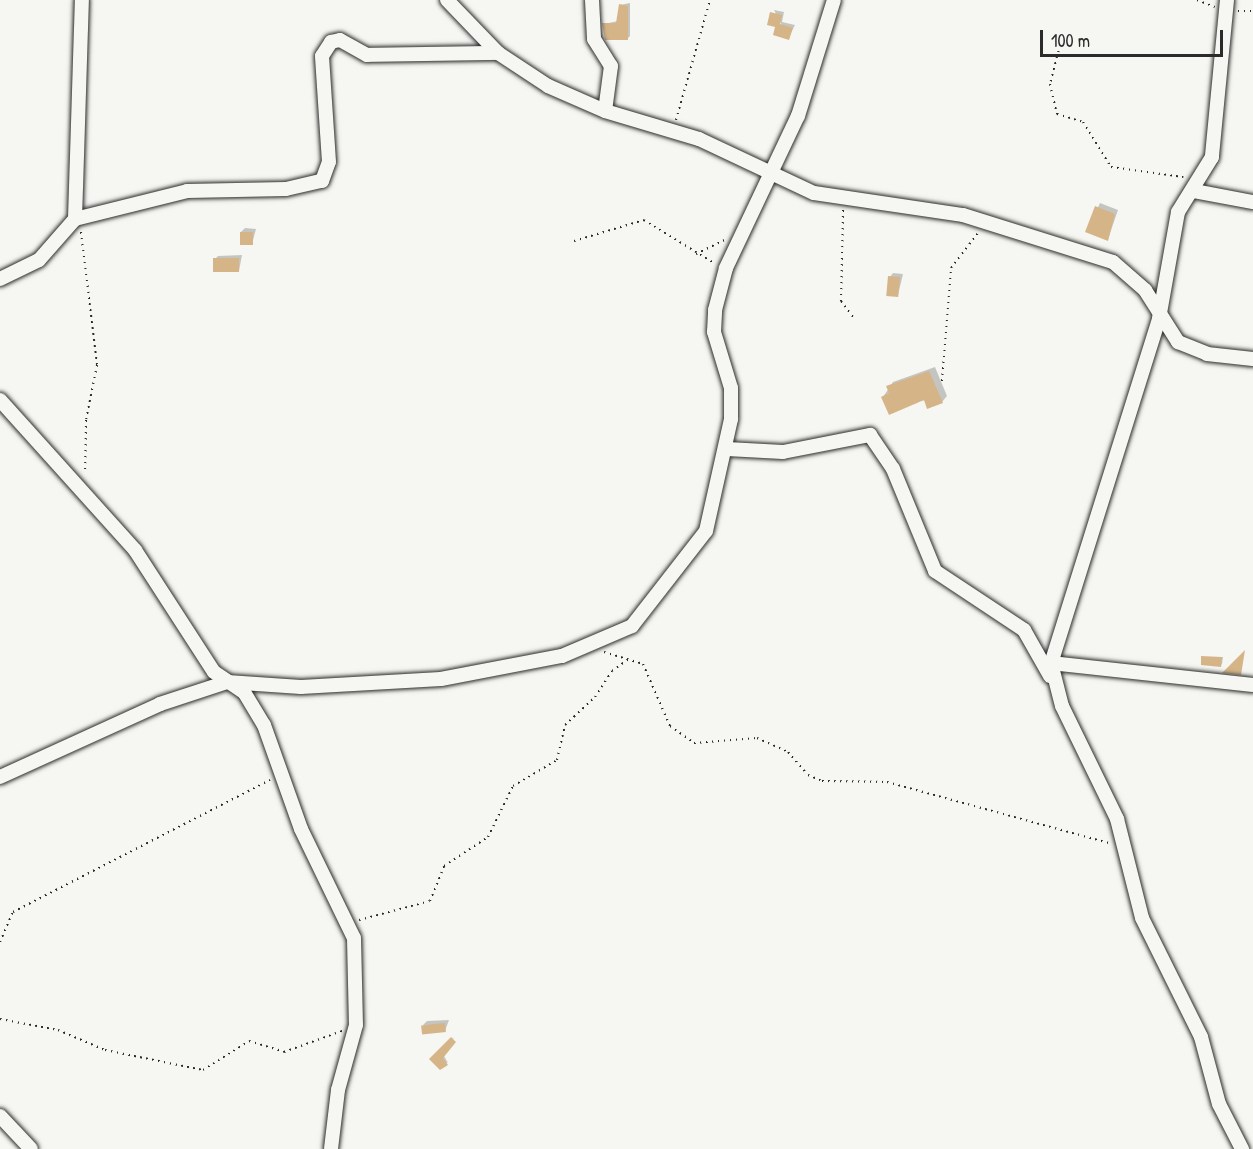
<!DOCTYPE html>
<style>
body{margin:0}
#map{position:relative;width:1253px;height:1149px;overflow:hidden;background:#f6f6f2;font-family:"Patrick Hand",sans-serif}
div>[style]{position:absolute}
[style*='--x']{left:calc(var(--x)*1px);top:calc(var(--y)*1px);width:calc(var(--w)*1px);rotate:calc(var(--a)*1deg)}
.shadow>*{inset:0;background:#0003}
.building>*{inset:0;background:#d5b588;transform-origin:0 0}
.path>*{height:2px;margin-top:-1px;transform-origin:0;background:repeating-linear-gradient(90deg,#2b2b2b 0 1.5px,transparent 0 6px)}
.roads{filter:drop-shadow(0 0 2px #2b2b2b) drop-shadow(0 0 2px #2b2b2b)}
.minor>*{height:14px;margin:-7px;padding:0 7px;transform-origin:7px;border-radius:7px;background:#f6f6f2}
span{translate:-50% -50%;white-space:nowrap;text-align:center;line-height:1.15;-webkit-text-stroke:4.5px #f6f6f2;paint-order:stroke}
.scale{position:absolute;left:1040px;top:30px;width:183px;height:27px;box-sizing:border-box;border:3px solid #2b2b2b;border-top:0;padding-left:8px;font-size:18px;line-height:21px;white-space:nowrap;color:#2b2b2b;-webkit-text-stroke:4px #f6f6f2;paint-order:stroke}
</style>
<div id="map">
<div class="shadow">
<div style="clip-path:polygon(630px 3px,630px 36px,627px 39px,604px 24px,618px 21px,620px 5px)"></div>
<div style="clip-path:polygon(774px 10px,784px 12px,782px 22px,795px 25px,788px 38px)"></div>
<div style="clip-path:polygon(1100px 203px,1118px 210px,1108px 239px,1087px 231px)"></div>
<div style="clip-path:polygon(245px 228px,256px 229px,252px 244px,241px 232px)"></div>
<div style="clip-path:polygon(242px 255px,239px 271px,215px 259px,218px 256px)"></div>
<div style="clip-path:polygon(893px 273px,903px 274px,898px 295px,890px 277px)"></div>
<div style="clip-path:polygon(935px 367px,947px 396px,942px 402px,883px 397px,893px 382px)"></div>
<div style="clip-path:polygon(1203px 657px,1223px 657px,1222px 664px,1221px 665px)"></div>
<div style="clip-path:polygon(449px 1020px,445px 1031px,423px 1025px,427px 1021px)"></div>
<div style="clip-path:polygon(454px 1037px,444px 1056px,448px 1063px,432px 1059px)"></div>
</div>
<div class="building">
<div style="clip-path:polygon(619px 4px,628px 6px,628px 40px,605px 40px,602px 23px,616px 23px)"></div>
<div style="clip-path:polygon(770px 12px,782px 15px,780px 24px,793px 28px,789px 40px,773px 35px,775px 27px,767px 25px)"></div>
<div style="clip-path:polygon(1095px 206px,1115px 214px,1108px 241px,1085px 232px)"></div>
<div style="left:240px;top:232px;width:13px;height:13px"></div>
<div style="left:239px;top:258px;width:14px;height:26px;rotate:90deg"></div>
<div style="left:888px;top:276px;width:12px;height:20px;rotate:5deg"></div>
<div style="clip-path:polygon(929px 371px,943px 403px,927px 409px,924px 400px,889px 415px,881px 397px,889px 393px,886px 386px)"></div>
<div style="clip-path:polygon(1245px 650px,1241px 675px,1222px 673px)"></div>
<div style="clip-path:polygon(1201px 656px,1222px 657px,1221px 667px,1201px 665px)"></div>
<div style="left:445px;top:1023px;width:9px;height:24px;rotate:84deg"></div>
<div style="clip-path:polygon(451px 1037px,456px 1042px,443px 1058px,448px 1065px,440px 1070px,429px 1059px)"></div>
</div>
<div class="path">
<div style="--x:1197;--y:0;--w:19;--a:21"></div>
<div style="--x:1238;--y:11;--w:15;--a:0"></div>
<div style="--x:1060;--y:45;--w:40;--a:104.4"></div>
<div style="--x:1050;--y:84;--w:31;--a:77"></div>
<div style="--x:1057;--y:114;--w:27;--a:17"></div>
<div style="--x:1083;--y:122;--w:53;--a:58.1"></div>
<div style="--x:1111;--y:167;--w:73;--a:7.9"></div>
<div style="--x:676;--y:120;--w:125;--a:-74.2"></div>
<div style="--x:843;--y:210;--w:91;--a:91.3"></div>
<div style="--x:841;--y:301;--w:20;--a:53"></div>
<div style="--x:81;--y:232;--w:134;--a:83.1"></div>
<div style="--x:97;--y:365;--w:56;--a:101.3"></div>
<div style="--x:86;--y:420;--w:53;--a:91.1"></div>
<div style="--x:574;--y:241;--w:73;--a:-16.7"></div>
<div style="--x:644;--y:220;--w:82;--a:31.6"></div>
<div style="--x:696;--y:254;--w:32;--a:-26"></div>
<div style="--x:942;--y:381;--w:113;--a:-85.4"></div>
<div style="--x:951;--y:268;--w:44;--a:-52.4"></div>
<div style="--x:604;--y:652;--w:41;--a:17.1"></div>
<div style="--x:643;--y:664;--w:68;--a:66.5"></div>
<div style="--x:670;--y:726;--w:29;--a:35"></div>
<div style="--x:694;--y:743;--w:63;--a:-4.5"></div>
<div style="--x:757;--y:738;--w:34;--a:24"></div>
<div style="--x:788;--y:752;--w:30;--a:49"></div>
<div style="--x:808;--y:775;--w:15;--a:23"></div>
<div style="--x:822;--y:781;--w:65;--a:0.9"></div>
<div style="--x:887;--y:782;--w:230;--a:15.4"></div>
<div style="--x:359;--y:920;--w:73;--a:-15"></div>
<div style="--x:430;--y:901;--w:38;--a:-68"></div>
<div style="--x:444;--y:866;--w:53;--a:-33.4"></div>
<div style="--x:488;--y:837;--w:57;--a:-63.9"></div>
<div style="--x:513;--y:786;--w:51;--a:-30.6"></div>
<div style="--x:557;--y:760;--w:36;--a:-77"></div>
<div style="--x:565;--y:725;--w:41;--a:-43"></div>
<div style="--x:595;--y:697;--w:31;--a:-57"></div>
<div style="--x:612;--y:671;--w:22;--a:-36"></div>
<div style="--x:0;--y:942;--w:33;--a:-67"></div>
<div style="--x:13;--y:912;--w:289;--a:-27.2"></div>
<div style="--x:0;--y:1019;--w:59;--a:10.7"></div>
<div style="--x:58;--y:1030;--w:51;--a:23.1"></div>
<div style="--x:105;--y:1050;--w:100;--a:11.5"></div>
<div style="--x:203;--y:1070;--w:54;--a:-32.2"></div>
<div style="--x:249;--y:1041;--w:37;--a:17"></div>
<div style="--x:284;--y:1052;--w:62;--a:-19.9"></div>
</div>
<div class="roads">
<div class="minor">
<div style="--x:447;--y:0;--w:74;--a:46.1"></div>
<div style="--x:498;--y:53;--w:60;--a:33.4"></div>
<div style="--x:548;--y:86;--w:62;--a:23.7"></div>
<div style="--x:605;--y:111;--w:98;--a:16.6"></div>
<div style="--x:699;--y:139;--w:127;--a:25.2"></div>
<div style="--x:814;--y:193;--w:151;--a:8.4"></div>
<div style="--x:963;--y:215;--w:157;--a:17.4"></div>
<div style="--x:1113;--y:262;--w:43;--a:41.2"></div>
<div style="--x:1145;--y:290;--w:62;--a:57.6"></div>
<div style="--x:1178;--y:342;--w:31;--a:22"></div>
<div style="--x:1207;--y:354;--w:46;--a:6.2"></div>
<div style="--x:592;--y:0;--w:39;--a:87"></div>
<div style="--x:594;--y:39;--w:32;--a:58"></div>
<div style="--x:611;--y:66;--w:45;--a:97.6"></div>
<div style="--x:1227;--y:0;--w:158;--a:95.5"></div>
<div style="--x:1212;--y:157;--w:65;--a:121.7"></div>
<div style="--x:1178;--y:212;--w:109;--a:100.1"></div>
<div style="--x:1159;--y:319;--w:361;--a:107.4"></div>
<div style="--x:1051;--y:663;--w:44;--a:75.7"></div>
<div style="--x:1062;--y:706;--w:126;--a:64"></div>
<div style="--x:1117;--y:819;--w:102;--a:75.8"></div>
<div style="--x:1142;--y:918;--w:133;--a:63.6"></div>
<div style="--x:1201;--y:1037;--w:69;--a:75"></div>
<div style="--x:1219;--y:1104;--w:51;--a:62.9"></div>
<div style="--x:1194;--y:191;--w:60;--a:10.6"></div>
<div style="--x:75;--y:219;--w:115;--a:-14"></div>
<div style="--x:187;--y:191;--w:99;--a:-1.2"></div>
<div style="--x:286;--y:189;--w:37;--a:-13"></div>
<div style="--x:322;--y:181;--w:20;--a:-70"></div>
<div style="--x:329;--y:162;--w:106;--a:-93.8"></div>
<div style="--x:322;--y:56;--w:17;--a:-57"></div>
<div style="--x:331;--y:42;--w:9;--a:-13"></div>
<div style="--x:340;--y:40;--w:31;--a:29"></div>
<div style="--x:367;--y:55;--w:131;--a:-0.9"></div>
<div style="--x:0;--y:279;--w:43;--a:-26"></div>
<div style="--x:39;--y:260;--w:55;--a:-48.7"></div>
<div style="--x:75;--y:219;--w:219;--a:-88.2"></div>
<div style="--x:0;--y:400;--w:202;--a:48"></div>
<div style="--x:135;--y:550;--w:145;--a:57.1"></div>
<div style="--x:214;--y:672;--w:36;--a:34"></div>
<div style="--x:244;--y:692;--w:39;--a:59"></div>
<div style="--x:264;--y:725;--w:110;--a:70.4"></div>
<div style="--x:301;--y:829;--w:121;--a:64.1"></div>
<div style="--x:354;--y:938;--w:87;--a:88.7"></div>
<div style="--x:356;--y:1025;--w:67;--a:105.5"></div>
<div style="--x:338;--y:1090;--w:59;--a:96.8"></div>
<div style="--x:727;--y:449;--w:56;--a:3.1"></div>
<div style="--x:783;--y:452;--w:89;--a:-11.1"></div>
<div style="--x:870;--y:435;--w:41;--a:55.9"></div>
<div style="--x:893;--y:469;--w:110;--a:67.6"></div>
<div style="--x:935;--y:571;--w:107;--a:33.5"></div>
<div style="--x:1024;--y:630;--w:53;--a:60.5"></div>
<div style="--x:1051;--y:663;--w:203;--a:6.2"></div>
<div style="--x:0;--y:777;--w:176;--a:-24.5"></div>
<div style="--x:160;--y:704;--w:71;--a:-18.2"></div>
<div style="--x:227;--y:682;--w:74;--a:3.9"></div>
<div style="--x:301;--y:687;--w:140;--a:-3.3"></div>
<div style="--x:441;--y:679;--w:123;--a:-10.8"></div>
<div style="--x:562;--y:656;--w:76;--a:-23.2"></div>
<div style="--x:632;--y:626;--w:120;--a:-52.1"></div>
<div style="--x:706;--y:531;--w:115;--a:-77.4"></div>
<div style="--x:731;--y:419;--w:31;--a:-90"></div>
<div style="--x:731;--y:388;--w:59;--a:-106.9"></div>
<div style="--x:714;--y:332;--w:22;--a:-87"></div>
<div style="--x:715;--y:310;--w:43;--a:-75.3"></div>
<div style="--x:726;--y:268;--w:168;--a:-64.7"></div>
<div style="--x:798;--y:116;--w:121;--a:-72.8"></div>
<div style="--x:0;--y:1116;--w:45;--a:46.8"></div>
</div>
</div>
<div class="scale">100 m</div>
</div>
